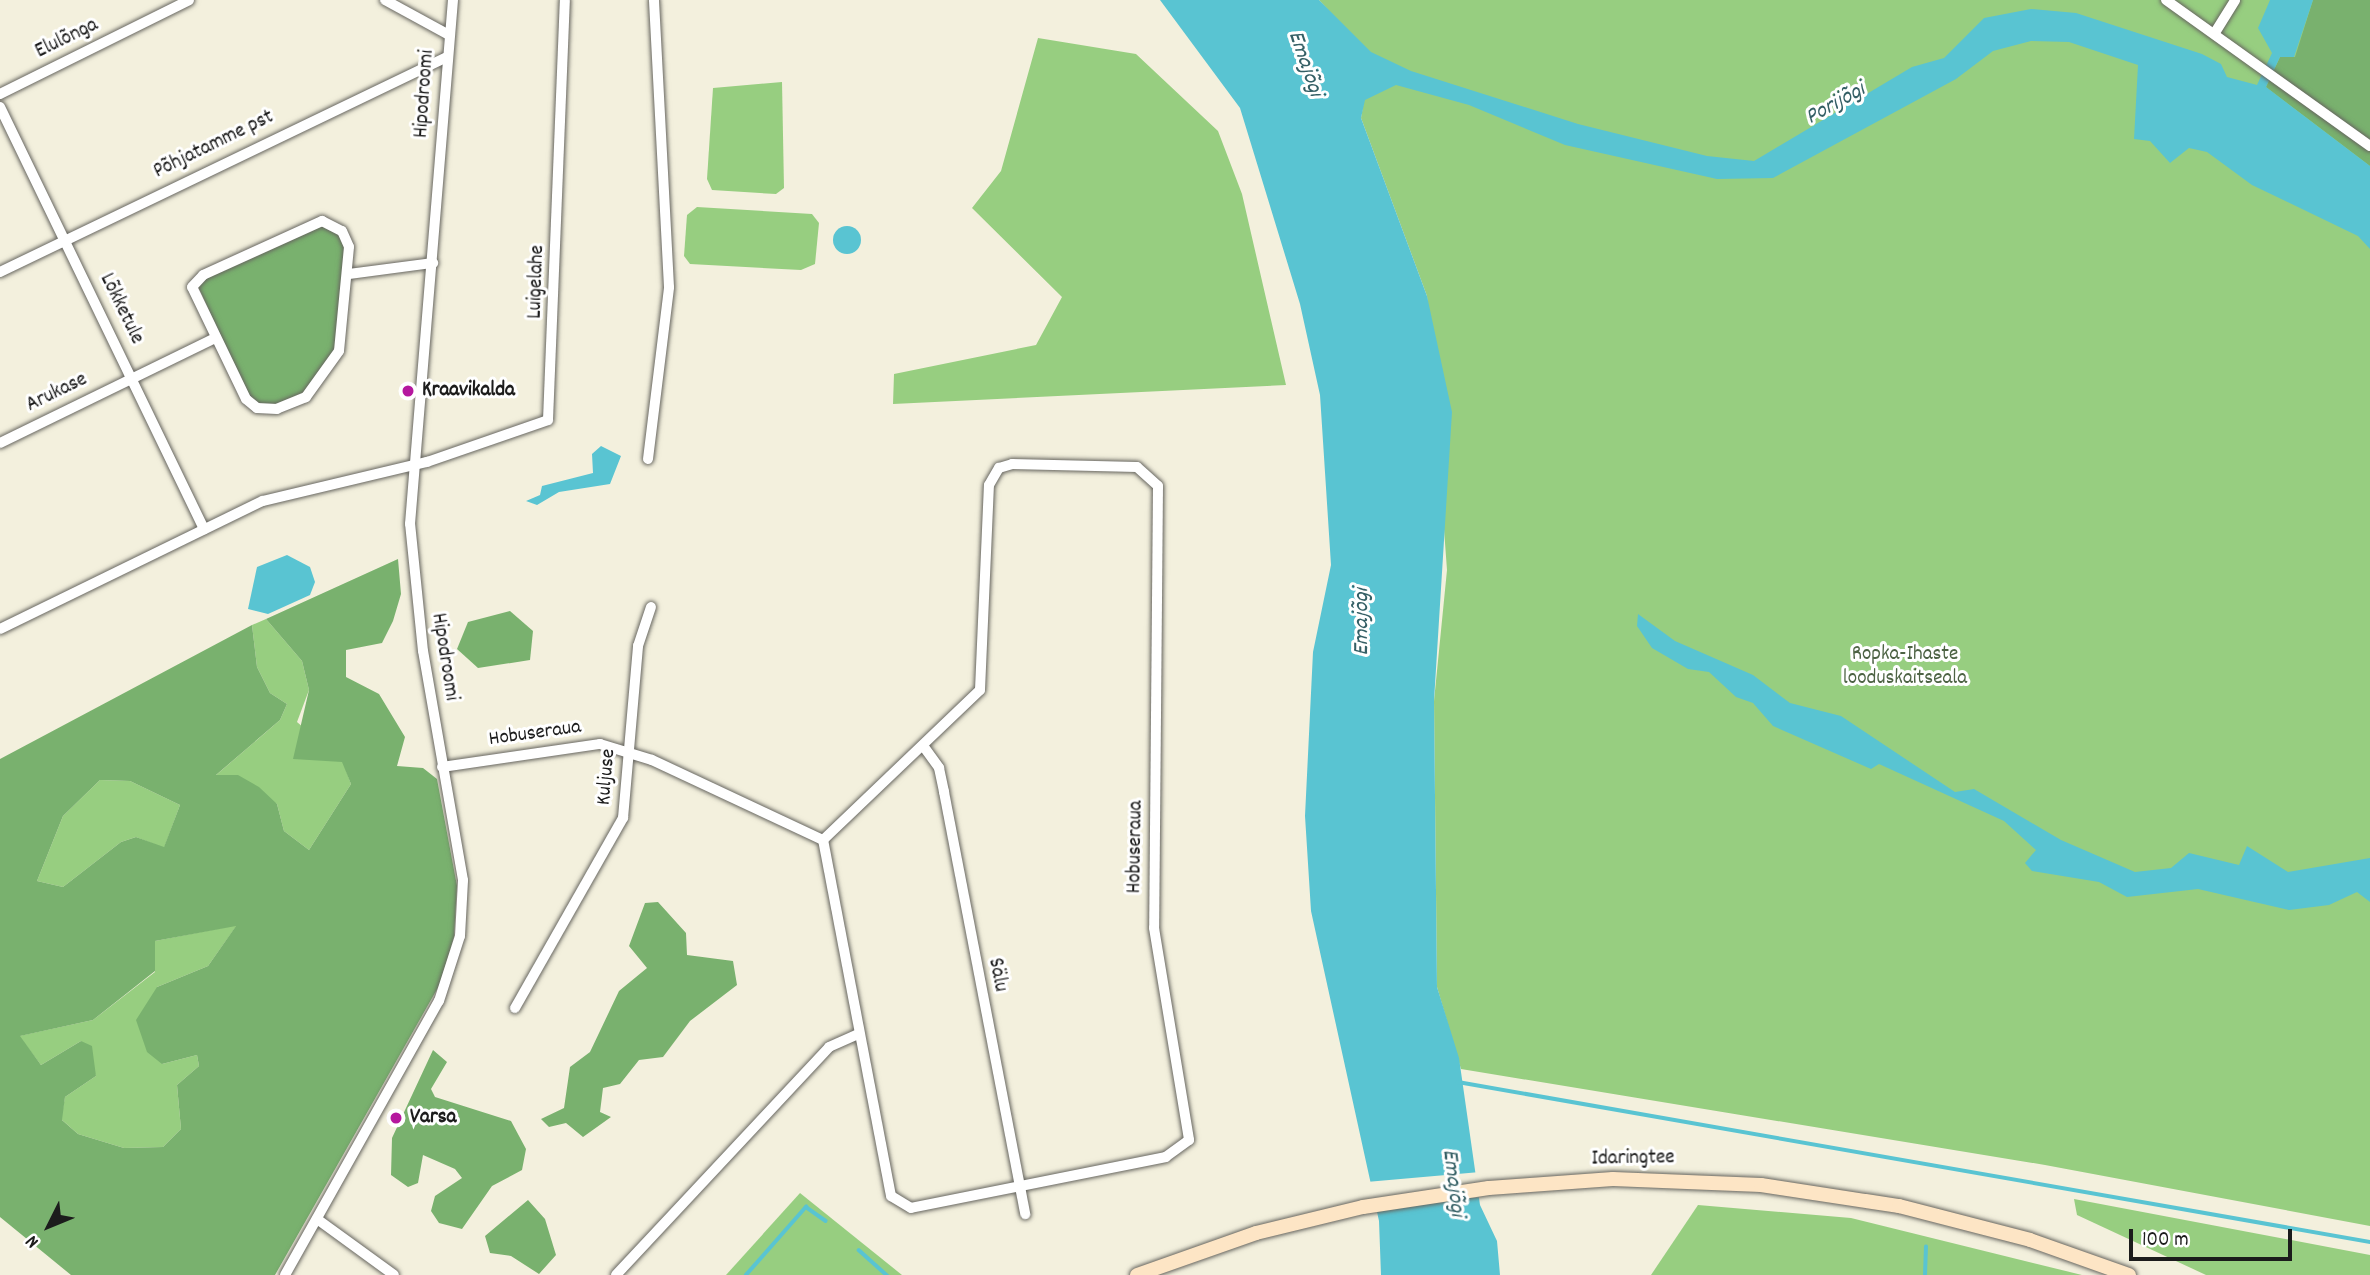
<!DOCTYPE html>
<meta charset="utf-8">
<style>
body{margin:0}
#map{position:relative;width:2370px;height:1275px;overflow:hidden;background:#f3f0dd;font-family:Dekko,sans-serif}
div>[style]{position:absolute}
[style*='--x']{left:calc(var(--x)*1px);top:calc(var(--y)*1px);width:calc(var(--w)*1px);rotate:calc(var(--a)*1deg)}
.green>*{inset:0;background:#97ce80}
.forest>*{inset:0;background:#79b16e}
.water>*{inset:0;background:#59c4d2}
.round{border-radius:50%}
.pier>*{inset:0;background:#f3f0dd;transform-origin:0 0}
.stream>*{height:3.5px;margin:-1.75px;padding:0 1.75px;transform-origin:1.75px;border-radius:1.75px;background:#59c4d2}
.roads{filter:drop-shadow(0 0 2px #676660) drop-shadow(0 0 2px #676660)}
.street>*{height:10px;margin:-5px;padding:0 5px;transform-origin:5px;border-radius:5px;background:#fff}
.secondary>*{height:14px;margin:-7px;padding:0 7px;transform-origin:7px;border-radius:7px;background:#fde5c5}
.dots>*{width:19px;height:19px;translate:-50% -50%;box-sizing:border-box;border:4px solid #fff;border-radius:50%}
span{translate:-50% -50%;white-space:nowrap;text-align:center;line-height:1.15;-webkit-text-stroke:6px #fff;paint-order:stroke}
.street-label{font-size:21px;color:#1c1c1c}
.poi-label{font-size:21px;color:#1c1c1c;font-weight:700}
.left{translate:0 -50%;text-align:left}
.park-label{font-size:21px;color:#4d6344}
.water-label{font-size:23px;color:#345f65;font-style:italic}
.north{position:absolute;left:14px;top:1191px;width:70px;height:70px;-webkit-text-stroke:5px #fff;paint-order:stroke;rotate:227deg;font-size:19px;font-weight:700;line-height:28px;text-align:center;color:#1c1c1c}
.north::after{content:'';display:block;margin:auto;width:24px;height:32px;background:#1c1c1c;clip-path:polygon(50% 0,100% 100%,50% 72%,0 100%)}
.scale{position:absolute;left:2129px;top:1229px;width:163px;height:32px;box-sizing:border-box;border:4px solid #1c1c1c;border-top:0;padding-left:9px;font-size:21px;line-height:24px;white-space:nowrap;color:#1c1c1c;-webkit-text-stroke:5px #fff;paint-order:stroke}
</style>
<div id="map">
<div class="green">
<div style="clip-path:polygon(1319px 0,2370px 0,2370px 1226px,2045px 1165px,1461px 1069px,1437px 987px,1434px 701px,1447px 570px,1427px 296px,1361px 118px,1364px 100px,1353px 37px)"></div>
<div style="clip-path:polygon(1038px 38px,1136px 54px,1218px 131px,1242px 194px,1286px 385px,893px 404px,894px 374px,1036px 345px,1062px 297px,972px 208px,1001px 171px)"></div>
<div style="clip-path:polygon(782px 82px,784px 188px,776px 194px,712px 190px,707px 179px,713px 88px)"></div>
<div style="clip-path:polygon(697px 207px,812px 214px,819px 223px,815px 264px,801px 270px,690px 264px,684px 256px,687px 215px)"></div>
<div style="clip-path:polygon(266px 619px,302px 661px,309px 690px,297px 722px,343px 762px,351px 784px,309px 850px,284px 831px,277px 804px,215px 776px,280px 720px,287px 704px,270px 693px,257px 667px,252px 625px)"></div>
<div style="clip-path:polygon(100px 780px,130px 781px,180px 805px,164px 848px,136px 837px,121px 842px,63px 887px,37px 881px,63px 816px)"></div>
<div style="clip-path:polygon(237px 925px,208px 966px,157px 987px,162px 1064px,197px 1055px,199px 1066px,177px 1085px,181px 1129px,163px 1147px,124px 1148px,78px 1134px,61px 1119px,65px 1097px,96px 1076px,81px 1041px,41px 1065px,19px 1036px,93px 1020px,155px 972px,155px 941px)"></div>
<div style="clip-path:polygon(800px 1193px,902px 1275px,726px 1275px)"></div>
<div style="clip-path:polygon(2074px 1199px,2370px 1255px,2370px 1275px,2206px 1275px,2077px 1215px)"></div>
<div style="clip-path:polygon(1698px 1205px,1851px 1218px,2082px 1275px,1651px 1275px)"></div>
</div>
<div class="forest">
<div style="clip-path:polygon(2313px 0,2370px 0,2370px 166px,2266px 87px,2280px 57px,2295px 57px)"></div>
<div style="clip-path:polygon(306px 226px,325px 226px,343px 238px,346px 265px,334px 360px,302px 397px,273px 408px,250px 400px,197px 284px)"></div>
<div style="clip-path:polygon(evenodd,398px 559px,401px 594px,393px 621px,382px 643px,346px 650px,346px 677px,379px 694px,405px 737px,397px 766px,423px 768px,437px 779px,457px 886px,454px 937px,440px 984px,275px 1275px,71px 1275px,0 1217px,0 759px,252px 625px,257px 667px,270px 693px,287px 704px,280px 720px,216px 775px,238px 775px,259px 787px,277px 804px,284px 831px,309px 850px,351px 784px,342px 762px,293px 759px,309px 690px,302px 661px,266px 619px,398px 559px,100px 780px,130px 781px,180px 805px,164px 847px,136px 837px,121px 842px,63px 887px,37px 881px,63px 816px,100px 780px,398px 559px,236px 926px,208px 966px,157px 987px,136px 1020px,147px 1052px,162px 1064px,197px 1055px,199px 1066px,177px 1085px,181px 1129px,163px 1147px,124px 1148px,78px 1134px,62px 1120px,65px 1097px,96px 1076px,92px 1046px,81px 1041px,41px 1065px,20px 1036px,93px 1020px,155px 971px,155px 941px,236px 926px)"></div>
<div style="clip-path:polygon(510px 611px,533px 631px,530px 660px,478px 668px,457px 649px,468px 622px)"></div>
<div style="clip-path:polygon(658px 902px,686px 933px,687px 955px,733px 961px,737px 985px,690px 1021px,663px 1057px,639px 1060px,620px 1084px,603px 1088px,600px 1112px,611px 1117px,583px 1137px,566px 1123px,549px 1127px,541px 1119px,564px 1108px,570px 1067px,590px 1052px,619px 991px,647px 968px,629px 946px,645px 903px)"></div>
<div style="clip-path:polygon(433px 1050px,447px 1062px,431px 1089px,435px 1097px,511px 1121px,526px 1149px,522px 1170px,492px 1186px,462px 1229px,439px 1223px,431px 1211px,435px 1196px,462px 1178px,455px 1169px,423px 1155px,418px 1183px,408px 1187px,391px 1175px,392px 1138px)"></div>
<div style="clip-path:polygon(528px 1200px,545px 1219px,556px 1255px,539px 1274px,511px 1256px,490px 1253px,485px 1236px)"></div>
</div>
<div class="water">
<div style="clip-path:polygon(1160px 0,1319px 0,1371px 52px,1411px 71px,1578px 124px,1707px 156px,1754px 161px,1912px 67px,1944px 58px,1984px 18px,2031px 9px,2076px 13px,2202px 54px,2221px 64px,2227px 77px,2257px 85px,2272px 53px,2258px 28px,2270px 0,2313px 0,2294px 57px,2280px 57px,2266px 87px,2370px 166px,2370px 249px,2358px 236px,2252px 185px,2207px 152px,2189px 148px,2170px 163px,2150px 141px,2134px 139px,2138px 65px,2069px 42px,2031px 41px,1993px 51px,1956px 79px,1773px 178px,1717px 179px,1565px 145px,1469px 105px,1396px 85px,1365px 100px,1361px 118px,1427px 296px,1452px 412px,1434px 701px,1437px 987px,1459px 1058px,1480px 1205px,1497px 1241px,1500px 1275px,1381px 1275px,1379px 1221px,1311px 911px,1305px 816px,1313px 652px,1331px 565px,1320px 395px,1300px 304px,1240px 108px)"></div>
<div class="round" style="left:833px;top:226px;width:28px;height:28px"></div>
<div style="clip-path:polygon(601px 446px,621px 456px,610px 484px,559px 492px,537px 505px,526px 501px,540px 495px,542px 486px,593px 473px,592px 454px)"></div>
<div style="clip-path:polygon(287px 555px,310px 567px,315px 582px,310px 595px,268px 614px,248px 609px,257px 567px)"></div>
<div style="clip-path:polygon(1638px 614px,1675px 641px,1753px 675px,1790px 703px,1841px 716px,1955px 792px,1974px 789px,2061px 840px,2135px 872px,2171px 868px,2189px 853px,2239px 865px,2247px 846px,2288px 872px,2370px 858px,2370px 902px,2357px 892px,2329px 905px,2289px 910px,2198px 889px,2127px 897px,2099px 882px,2032px 871px,2025px 863px,2036px 850px,2004px 821px,1879px 764px,1871px 769px,1773px 726px,1753px 703px,1736px 697px,1709px 672px,1688px 669px,1652px 648px,1637px 626px)"></div>
</div>
<div class="pier">
<div style="left:1480px;top:1172px;width:25px;height:114px;rotate:85deg"></div>
</div>
<div class="stream">
<div style="--x:1458;--y:1082;--w:926;--a:9.95"></div>
<div style="--x:859;--y:1250;--w:38;--a:42"></div>
<div style="--x:746;--y:1275;--w:91;--a:-48.6"></div>
<div style="--x:806;--y:1207;--w:24;--a:35"></div>
<div style="--x:1925;--y:1275;--w:28;--a:-88"></div>
</div>
<div class="roads">
<div class="street">
<div style="--x:385;--y:0;--w:73;--a:28.7"></div>
<div style="--x:2166;--y:0;--w:251;--a:35.6"></div>
<div style="--x:2216;--y:31;--w:36;--a:-58"></div>
<div style="--x:0;--y:94;--w:211;--a:-26.4"></div>
<div style="--x:0;--y:107;--w:469;--a:64.2"></div>
<div style="--x:322;--y:221;--w:22;--a:27"></div>
<div style="--x:342;--y:231;--w:17;--a:66"></div>
<div style="--x:349;--y:247;--w:104;--a:95.5"></div>
<div style="--x:339;--y:351;--w:57;--a:125.7"></div>
<div style="--x:306;--y:397;--w:31;--a:158"></div>
<div style="--x:277;--y:409;--w:20;--a:-177"></div>
<div style="--x:257;--y:408;--w:14;--a:-141"></div>
<div style="--x:246;--y:399;--w:124;--a:-115.7"></div>
<div style="--x:192;--y:287;--w:16;--a:-47"></div>
<div style="--x:203;--y:275;--w:131;--a:-24.4"></div>
<div style="--x:0;--y:272;--w:496;--a:-25.7"></div>
<div style="--x:349;--y:274;--w:85;--a:-7.5"></div>
<div style="--x:0;--y:443;--w:239;--a:-26"></div>
<div style="--x:648;--y:459;--w:173;--a:-83"></div>
<div style="--x:669;--y:287;--w:287;--a:-93"></div>
<div style="--x:1012;--y:464;--w:125;--a:1.4"></div>
<div style="--x:1137;--y:467;--w:28;--a:42"></div>
<div style="--x:1158;--y:486;--w:442;--a:90.5"></div>
<div style="--x:1154;--y:928;--w:215;--a:80.6"></div>
<div style="--x:1189;--y:1140;--w:29;--a:144"></div>
<div style="--x:1166;--y:1157;--w:260;--a:168.7"></div>
<div style="--x:911;--y:1208;--w:23;--a:-149"></div>
<div style="--x:891;--y:1196;--w:362;--a:-100.8"></div>
<div style="--x:823;--y:840;--w:217;--a:-43.7"></div>
<div style="--x:980;--y:690;--w:205;--a:-87.5"></div>
<div style="--x:989;--y:485;--w:20;--a:-60"></div>
<div style="--x:999;--y:468;--w:14;--a:-17"></div>
<div style="--x:0;--y:629;--w:292;--a:-26"></div>
<div style="--x:263;--y:501;--w:169;--a:-13.4"></div>
<div style="--x:427;--y:462;--w:128;--a:-19.1"></div>
<div style="--x:548;--y:420;--w:420;--a:-87.7"></div>
<div style="--x:924;--y:747;--w:26;--a:54"></div>
<div style="--x:939;--y:768;--w:25;--a:78"></div>
<div style="--x:944;--y:792;--w:430;--a:79.1"></div>
<div style="--x:442;--y:767;--w:160;--a:-8.3"></div>
<div style="--x:600;--y:744;--w:54;--a:17.1"></div>
<div style="--x:652;--y:760;--w:189;--a:25.1"></div>
<div style="--x:515;--y:1008;--w:219;--a:-60.4"></div>
<div style="--x:623;--y:818;--w:173;--a:-85"></div>
<div style="--x:638;--y:646;--w:41;--a:-71.6"></div>
<div style="--x:317;--y:1219;--w:95;--a:36"></div>
<div style="--x:285;--y:1275;--w:314;--a:-60.7"></div>
<div style="--x:439;--y:1001;--w:68;--a:-72.1"></div>
<div style="--x:460;--y:936;--w:56;--a:-86.9"></div>
<div style="--x:463;--y:880;--w:232;--a:-99.9"></div>
<div style="--x:423;--y:651;--w:128;--a:-95.8"></div>
<div style="--x:410;--y:524;--w:526;--a:-85.31"></div>
<div style="--x:616;--y:1275;--w:312;--a:-46.9"></div>
<div style="--x:829;--y:1047;--w:32;--a:-24"></div>
</div>
<div class="secondary">
<div style="--x:1137;--y:1275;--w:126;--a:-19.4"></div>
<div style="--x:1256;--y:1233;--w:110;--a:-13.7"></div>
<div style="--x:1363;--y:1207;--w:127;--a:-8.6"></div>
<div style="--x:1489;--y:1188;--w:124;--a:-4.2"></div>
<div style="--x:1613;--y:1179;--w:148;--a:2.3"></div>
<div style="--x:1761;--y:1185;--w:140;--a:8.7"></div>
<div style="--x:1899;--y:1206;--w:135;--a:14.5"></div>
<div style="--x:2030;--y:1240;--w:105;--a:19.5"></div>
</div>
</div>
<div class="dots">
<div style="left:408px;top:391px;background:#b5179e"></div>
<div style="left:396px;top:1118px;background:#b5179e"></div>
</div>
<div class="street-label">
<span style="left:67px;top:39px;rotate:-26deg">Elulõnga</span>
<span style="left:425px;top:94px;rotate:-86deg">Hipodroomi</span>
<span style="left:214px;top:145px;rotate:-26deg">Põhjatamme pst</span>
<span style="left:537px;top:282px;rotate:-88deg">Luigelahe</span>
<span style="left:121px;top:309px;rotate:64deg">Lõkketule</span>
<span style="left:57px;top:393px;rotate:-26deg">Arukase</span>
<span style="left:444px;top:657px;rotate:81deg">Hipodroomi</span>
<span style="left:535px;top:734px;rotate:-8deg">Hobuseraua</span>
<span style="left:607px;top:777px;rotate:-85deg">Kuljuse</span>
<span style="left:1136px;top:847px;rotate:-89deg">Hobuseraua</span>
<span style="left:997px;top:975px;rotate:79deg">Sälu</span>
<span style="left:1633px;top:1159px;rotate:-1deg">Idaringtee</span>
</div>
<div class="poi-label">
<span class="left" style="left:422px;top:391px">Kraavikalda</span>
<span class="left" style="left:410px;top:1118px">Varsa</span>
</div>
<div class="park-label">
<span style="left:1905px;top:667px">Ropka-Ihaste<br>looduskaitseala</span>
</div>
<div class="water-label">
<span style="left:1304px;top:64px;rotate:71deg">Emajõgi</span>
<span style="left:1836px;top:105px;rotate:-29deg">Porijõgi</span>
<span style="left:1363px;top:622px;rotate:-90deg">Emajõgi</span>
<span style="left:1452px;top:1183px;rotate:83deg">Emajõgi</span>
</div>
<div class="north">N</div>
<div class="scale">100 m</div>
</div>
